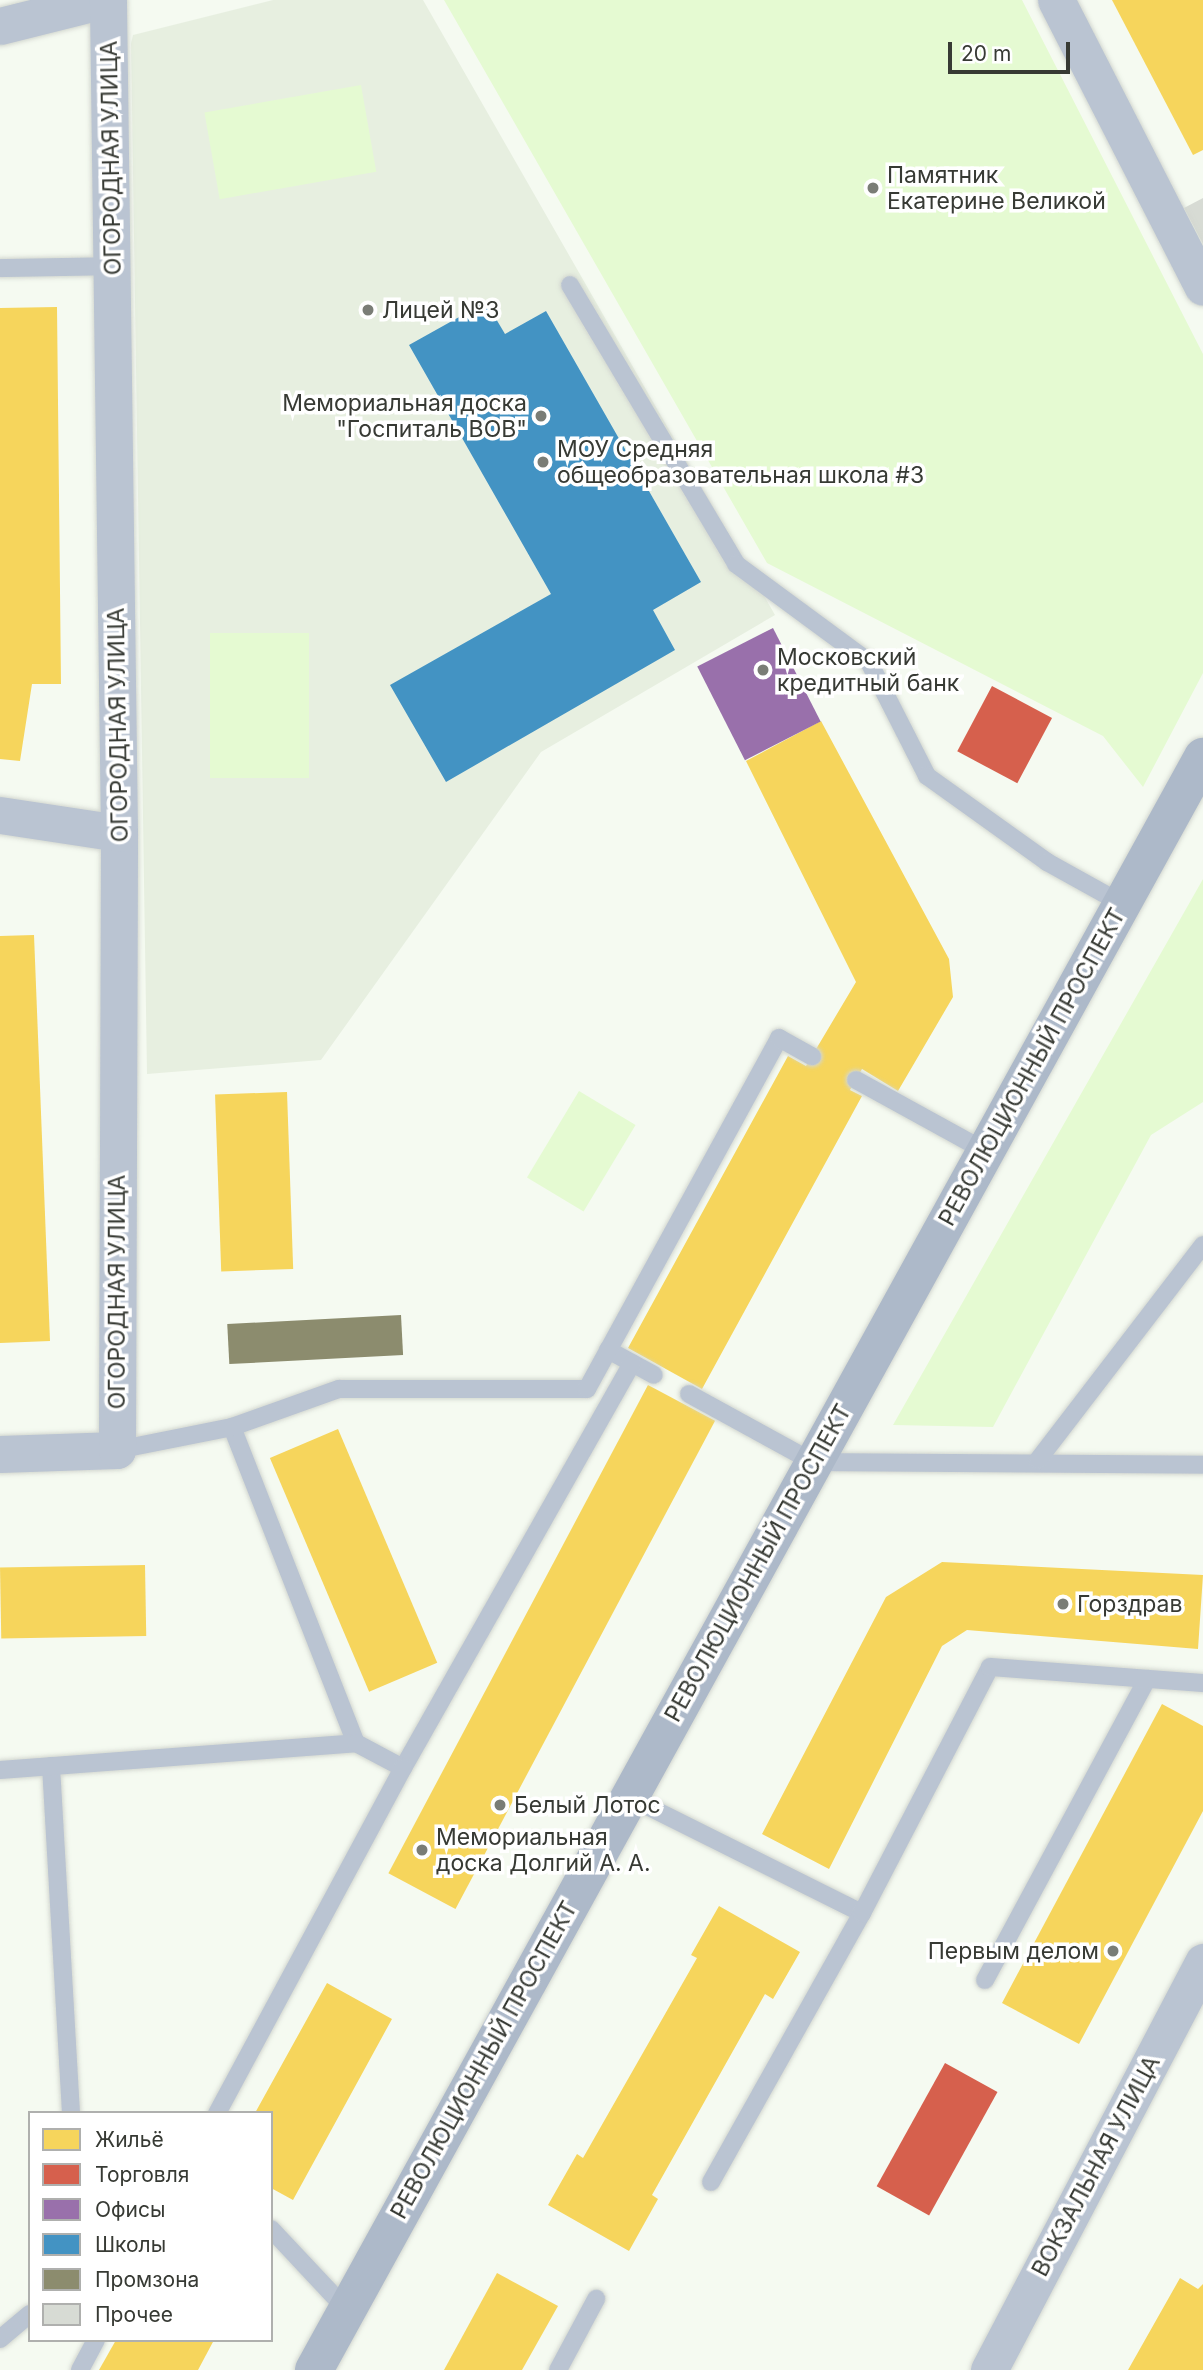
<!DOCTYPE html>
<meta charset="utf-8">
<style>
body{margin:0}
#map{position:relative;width:1203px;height:2370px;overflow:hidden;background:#f5faf1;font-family:Inter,sans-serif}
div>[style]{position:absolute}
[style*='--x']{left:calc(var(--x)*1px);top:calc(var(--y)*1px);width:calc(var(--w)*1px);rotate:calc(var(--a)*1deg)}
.built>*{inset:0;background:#e7efe0}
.green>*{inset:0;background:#e5fad2;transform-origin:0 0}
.homes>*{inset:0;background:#f6d55c;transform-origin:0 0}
.shops>*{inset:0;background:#d6604d;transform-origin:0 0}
.offices>*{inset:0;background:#9970ab;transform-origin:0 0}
.schools>*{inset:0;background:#4393c3}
.industry>*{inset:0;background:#8c8c6e;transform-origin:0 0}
.building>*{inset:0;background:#d7dbd4}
.roads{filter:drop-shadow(0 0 2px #d3d7d0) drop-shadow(0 0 2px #d3d7d0)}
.lane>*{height:18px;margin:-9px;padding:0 9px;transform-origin:9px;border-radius:9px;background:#bac4d2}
.street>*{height:37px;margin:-18.5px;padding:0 18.5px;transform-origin:18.5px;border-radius:18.5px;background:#bac4d2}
.secondary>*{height:38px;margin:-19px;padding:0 19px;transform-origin:19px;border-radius:19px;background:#adb9c9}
.dots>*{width:19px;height:19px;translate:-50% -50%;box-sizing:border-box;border:4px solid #fff;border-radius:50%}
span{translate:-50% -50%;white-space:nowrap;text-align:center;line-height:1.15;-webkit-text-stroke:7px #fff;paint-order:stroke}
.street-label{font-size:23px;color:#373a34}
.poi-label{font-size:23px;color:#373a34}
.left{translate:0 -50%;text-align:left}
.right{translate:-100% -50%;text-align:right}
.legend{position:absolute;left:28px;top:2111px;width:245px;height:231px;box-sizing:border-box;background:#fff;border:2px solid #afb0ae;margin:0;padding:9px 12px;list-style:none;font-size:21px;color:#373a34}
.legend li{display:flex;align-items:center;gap:14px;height:35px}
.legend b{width:35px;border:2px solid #afb0ae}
.scale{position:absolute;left:948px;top:42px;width:122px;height:32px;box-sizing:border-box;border:4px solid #373a34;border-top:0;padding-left:9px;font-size:21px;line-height:24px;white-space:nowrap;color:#373a34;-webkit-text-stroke:5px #fff;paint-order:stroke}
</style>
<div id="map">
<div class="built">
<div style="clip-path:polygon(273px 0,423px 0,775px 615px,541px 752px,321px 1060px,147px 1074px,131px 43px,133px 35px)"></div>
</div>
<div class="green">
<div style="clip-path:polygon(444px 0,1022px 0,1203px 354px,1203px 673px,1143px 787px,1103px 736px,767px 563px)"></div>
<div style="left:361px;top:85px;width:88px;height:159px;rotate:80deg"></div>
<div style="left:309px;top:633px;width:145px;height:99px;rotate:90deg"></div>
<div style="clip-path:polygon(1203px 879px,1203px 1102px,1151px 1135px,993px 1427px,893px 1425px)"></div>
<div style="left:579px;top:1091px;width:66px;height:101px;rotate:31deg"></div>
</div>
<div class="homes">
<div style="clip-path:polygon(1112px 0,1203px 0,1203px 150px,1193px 155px)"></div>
<div style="clip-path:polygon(57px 307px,61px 684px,32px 684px,20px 761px,0 759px,0 308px)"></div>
<div style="clip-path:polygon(821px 721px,949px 959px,953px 997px,898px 1091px,862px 1069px,850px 1090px,862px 1096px,702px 1389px,628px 1348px,788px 1056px,806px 1066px,856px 982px,746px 761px)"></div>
<div style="clip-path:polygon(34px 935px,50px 1341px,0 1343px,0 936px)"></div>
<div style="left:287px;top:1092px;width:177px;height:72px;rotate:88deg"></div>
<div style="left:648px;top:1385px;width:76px;height:553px;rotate:28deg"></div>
<div style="left:338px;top:1429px;width:254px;height:74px;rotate:67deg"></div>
<div style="clip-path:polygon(942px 1562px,1203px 1575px,1198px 1649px,967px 1630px,942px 1646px,829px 1869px,762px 1834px,886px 1597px)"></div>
<div style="left:145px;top:1565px;width:71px;height:145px;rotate:89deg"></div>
<div style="clip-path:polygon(1162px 1704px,1203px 1726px,1203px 1811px,1079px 2044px,1002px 2003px)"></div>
<div style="clip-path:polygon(719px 1906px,800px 1952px,773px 1999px,765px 1994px,652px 2195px,658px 2199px,629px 2251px,548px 2205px,577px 2154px,583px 2158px,697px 1958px,691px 1955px)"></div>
<div style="clip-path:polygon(327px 1983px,392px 2019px,293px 2200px,271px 2188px,271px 2113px,255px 2113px)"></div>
<div style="clip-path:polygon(497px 2273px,558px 2306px,522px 2370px,444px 2370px)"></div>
<div style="clip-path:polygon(1180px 2278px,1198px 2289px,1203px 2284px,1203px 2370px,1128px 2370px)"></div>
<div style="clip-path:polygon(116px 2340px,214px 2340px,198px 2370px,99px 2370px)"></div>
</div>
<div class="shops">
<div style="left:992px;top:686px;width:68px;height:74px;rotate:28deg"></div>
<div style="left:945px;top:2063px;width:60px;height:141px;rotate:29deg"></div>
</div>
<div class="offices">
<div style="left:773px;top:628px;width:105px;height:85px;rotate:63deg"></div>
</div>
<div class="schools">
<div style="clip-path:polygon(486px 302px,505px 334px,546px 311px,701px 582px,653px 610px,675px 650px,446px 782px,390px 685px,551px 594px,409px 345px)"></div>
</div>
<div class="industry">
<div style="left:401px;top:1315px;width:40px;height:174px;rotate:87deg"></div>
</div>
<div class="building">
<div style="clip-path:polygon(1203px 198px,1203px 244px,1184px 208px)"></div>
</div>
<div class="roads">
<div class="lane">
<div style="--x:0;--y:268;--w:112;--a:-1"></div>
<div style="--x:570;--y:285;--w:325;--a:59.2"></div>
<div style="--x:736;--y:564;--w:165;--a:36.4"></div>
<div style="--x:869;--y:662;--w:128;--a:63"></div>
<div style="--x:927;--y:776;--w:148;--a:35.6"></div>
<div style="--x:1047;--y:862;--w:85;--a:29"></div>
<div style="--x:856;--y:1080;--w:149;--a:28.8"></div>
<div style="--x:608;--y:1350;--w:52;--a:28.5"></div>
<div style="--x:689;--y:1394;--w:141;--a:28.7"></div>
<div style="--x:813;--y:1462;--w:390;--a:0.4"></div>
<div style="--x:232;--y:1427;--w:339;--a:68.6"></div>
<div style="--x:117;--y:1450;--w:117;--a:-11.3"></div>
<div style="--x:232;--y:1427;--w:114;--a:-19.6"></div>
<div style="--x:339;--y:1389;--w:248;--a:0"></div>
<div style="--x:587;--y:1389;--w:400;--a:-61.3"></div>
<div style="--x:779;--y:1038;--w:38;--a:29"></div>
<div style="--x:1038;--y:1460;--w:271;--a:-52.5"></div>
<div style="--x:51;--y:1766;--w:348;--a:86.7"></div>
<div style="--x:403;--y:1768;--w:465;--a:-60.5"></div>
<div style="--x:0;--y:1770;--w:357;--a:-4.3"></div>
<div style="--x:356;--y:1743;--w:53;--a:28"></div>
<div style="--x:403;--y:1768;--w:392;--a:118.3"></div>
<div style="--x:629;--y:1797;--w:260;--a:26.5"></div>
<div style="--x:985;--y:1980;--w:342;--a:-61.7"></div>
<div style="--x:711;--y:2182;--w:308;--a:-60.7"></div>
<div style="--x:862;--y:1913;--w:277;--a:-62.5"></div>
<div style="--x:990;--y:1667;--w:214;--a:4.3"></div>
<div style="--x:271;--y:2229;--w:111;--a:46.8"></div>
<div style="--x:0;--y:2339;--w:39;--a:-40"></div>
<div style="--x:80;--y:2370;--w:34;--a:-62"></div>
<div style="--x:558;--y:2370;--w:81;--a:-61.8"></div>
</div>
<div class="street">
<div style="--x:1056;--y:0;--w:322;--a:62.9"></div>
<div style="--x:0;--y:26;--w:107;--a:-14"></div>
<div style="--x:0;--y:815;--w:120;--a:8.6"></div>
<div style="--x:0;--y:1454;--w:117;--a:-2"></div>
<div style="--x:117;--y:1450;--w:617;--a:-89.81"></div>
<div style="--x:119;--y:833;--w:833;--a:-90.76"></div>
<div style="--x:989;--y:2370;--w:461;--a:-62.3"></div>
</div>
<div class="secondary">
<div style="--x:314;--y:2370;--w:1842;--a:-61.14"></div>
</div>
</div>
<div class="dots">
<div style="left:873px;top:188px;background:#7a7d76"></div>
<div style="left:368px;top:310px;background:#7a7d76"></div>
<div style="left:541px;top:416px;background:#7a7d76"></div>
<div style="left:543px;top:462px;background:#7a7d76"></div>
<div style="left:763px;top:670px;background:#7a7d76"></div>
<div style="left:1063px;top:1604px;background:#7a7d76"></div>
<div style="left:500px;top:1805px;background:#7a7d76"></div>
<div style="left:422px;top:1850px;background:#7a7d76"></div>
<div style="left:1113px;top:1951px;background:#7a7d76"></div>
</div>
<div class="street-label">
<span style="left:111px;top:158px;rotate:-91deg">ОГОРОДНАЯ УЛИЦА</span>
<span style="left:118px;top:725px;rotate:-91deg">ОГОРОДНАЯ УЛИЦА</span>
<span style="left:1032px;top:1067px;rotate:-61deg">РЕВОЛЮЦИОННЫЙ ПРОСПЕКТ</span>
<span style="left:117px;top:1292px;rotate:-90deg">ОГОРОДНАЯ УЛИЦА</span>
<span style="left:758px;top:1563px;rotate:-61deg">РЕВОЛЮЦИОННЫЙ ПРОСПЕКТ</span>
<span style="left:484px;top:2060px;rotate:-61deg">РЕВОЛЮЦИОННЫЙ ПРОСПЕКТ</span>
<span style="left:1096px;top:2166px;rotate:-62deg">ВОКЗАЛЬНАЯ УЛИЦА</span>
</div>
<div class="poi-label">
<span class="left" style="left:887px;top:188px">Памятник<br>Екатерине Великой</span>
<span class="left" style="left:382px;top:310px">Лицей №3</span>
<span class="right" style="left:527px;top:416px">Мемориальная доска<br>"Госпиталь ВОВ"</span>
<span class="left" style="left:557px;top:462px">МОУ Средняя<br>общеобразовательная школа #3</span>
<span class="left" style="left:777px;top:670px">Московский<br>кредитный банк</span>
<span class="left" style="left:1077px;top:1604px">Горздрав</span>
<span class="left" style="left:514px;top:1805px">Белый Лотос</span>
<span class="left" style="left:436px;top:1850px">Мемориальная<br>доска Долгий А. А.</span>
<span class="right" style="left:1099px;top:1951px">Первым делом</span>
</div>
<ul class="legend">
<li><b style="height:19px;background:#f6d55c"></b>Жильё</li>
<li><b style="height:19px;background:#d6604d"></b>Торговля</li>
<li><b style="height:19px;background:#9970ab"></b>Офисы</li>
<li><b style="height:19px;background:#4393c3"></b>Школы</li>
<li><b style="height:19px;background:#8c8c6e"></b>Промзона</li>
<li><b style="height:19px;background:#d7dbd4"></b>Прочее</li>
</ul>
<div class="scale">20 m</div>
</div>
